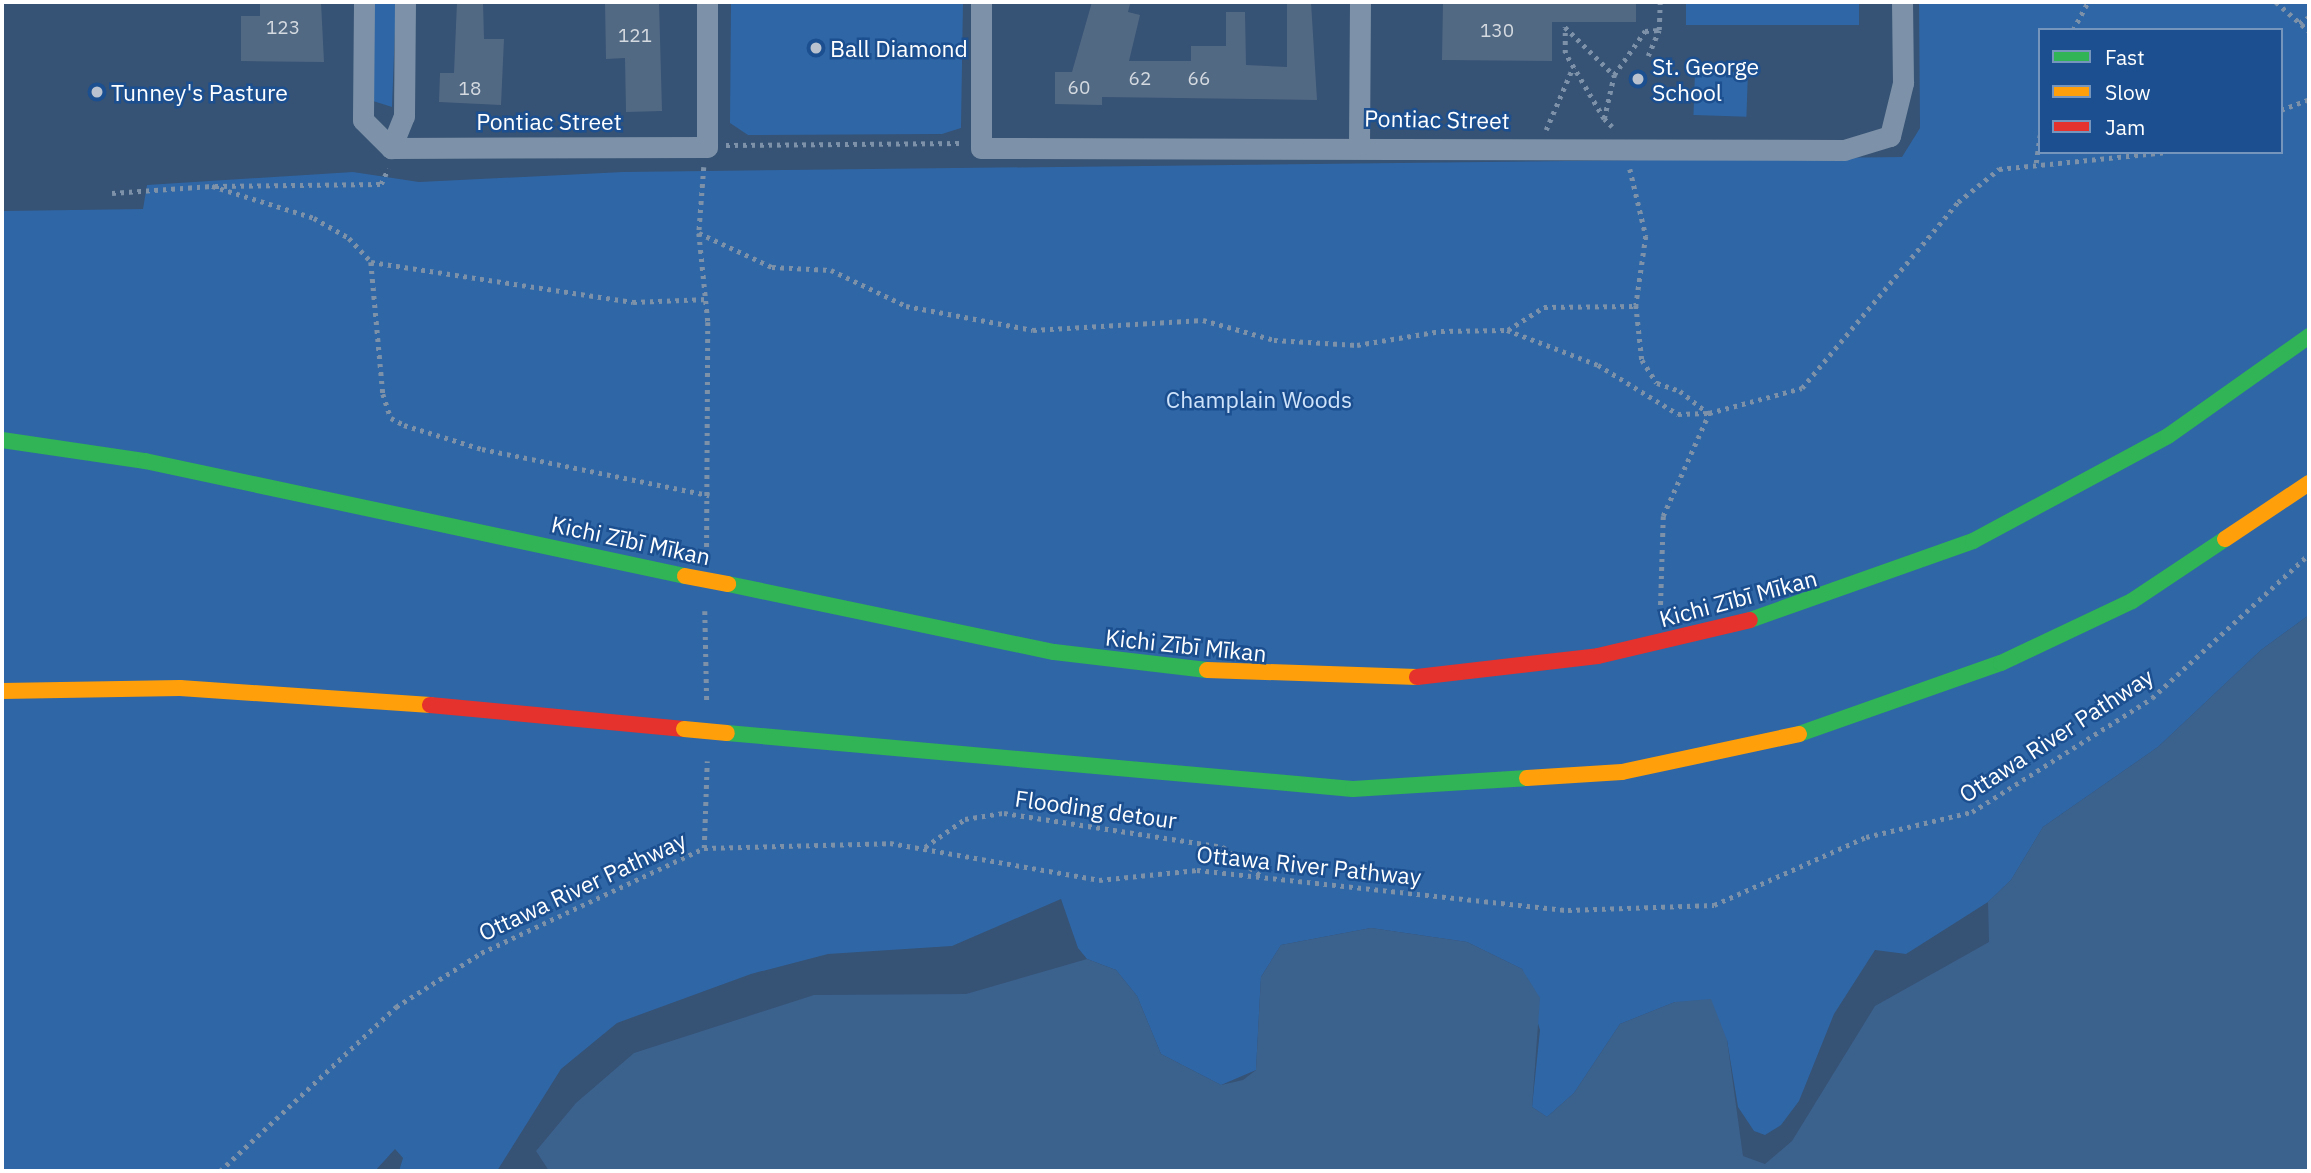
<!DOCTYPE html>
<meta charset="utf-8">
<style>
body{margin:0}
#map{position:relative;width:2311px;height:1173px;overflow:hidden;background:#365274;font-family:"IBM Plex Sans",sans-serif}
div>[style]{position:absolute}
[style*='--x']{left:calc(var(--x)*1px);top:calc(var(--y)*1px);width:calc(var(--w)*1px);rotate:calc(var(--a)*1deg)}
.green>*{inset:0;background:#2f66a5;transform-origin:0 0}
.water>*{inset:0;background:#3b618d}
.building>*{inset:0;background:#526984}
.path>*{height:4.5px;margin-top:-2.25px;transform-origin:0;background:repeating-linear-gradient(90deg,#7d92a8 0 3.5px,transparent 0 8.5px)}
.street>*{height:21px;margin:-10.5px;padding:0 10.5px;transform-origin:10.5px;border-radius:10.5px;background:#7d92a8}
.fast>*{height:16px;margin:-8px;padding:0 8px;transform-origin:8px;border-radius:8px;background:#30b455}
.slow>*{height:16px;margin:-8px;padding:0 8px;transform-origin:8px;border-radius:8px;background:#ff9f0a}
.jam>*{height:16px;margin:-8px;padding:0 8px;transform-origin:8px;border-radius:8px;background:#e5322d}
.slow-bridge>*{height:16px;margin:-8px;padding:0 8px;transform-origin:8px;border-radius:8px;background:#ff9f0a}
.dots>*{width:19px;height:19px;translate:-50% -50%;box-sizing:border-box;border:4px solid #1b4f8f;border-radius:50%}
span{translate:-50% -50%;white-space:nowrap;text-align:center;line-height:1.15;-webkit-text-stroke:5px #1b4f8f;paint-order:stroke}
.number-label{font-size:19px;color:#d4dae0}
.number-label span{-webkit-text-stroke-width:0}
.poi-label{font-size:23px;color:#fff}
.left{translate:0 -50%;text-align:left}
.street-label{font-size:23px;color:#fff}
.park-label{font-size:23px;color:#cfe3fa}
.frame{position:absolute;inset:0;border:4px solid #fff;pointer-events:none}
.legend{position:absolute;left:2038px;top:28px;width:245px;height:126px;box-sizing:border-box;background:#1b4f8f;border:2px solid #7695bc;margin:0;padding:9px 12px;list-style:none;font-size:21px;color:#fff}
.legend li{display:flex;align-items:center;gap:14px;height:35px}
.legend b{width:35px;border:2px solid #7695bc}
</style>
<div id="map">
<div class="green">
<div style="clip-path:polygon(373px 2px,396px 2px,392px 107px,373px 101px)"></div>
<div style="clip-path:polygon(731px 2px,963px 2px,961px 128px,942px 134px,748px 135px,730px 123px)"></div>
<div style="left:1686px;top:2px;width:173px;height:23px"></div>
<div style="clip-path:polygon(evenodd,1919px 2px,2309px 2px,2309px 615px,2261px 650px,2158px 747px,2043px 827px,2011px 880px,1988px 902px,1906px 954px,1875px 950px,1834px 1014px,1799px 1101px,1781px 1125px,1765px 1135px,1754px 1131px,1738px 1107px,1727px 1040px,1675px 1002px,1620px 1024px,1574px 1093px,1547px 1117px,1532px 1107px,1540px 1030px,1522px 969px,1467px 942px,1371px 928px,1281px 945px,1261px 977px,1256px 1070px,1221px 1085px,1161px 1054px,1137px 996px,1116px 970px,1087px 959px,1078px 948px,1061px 899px,952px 946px,828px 954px,751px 974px,617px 1023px,561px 1069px,497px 1171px,399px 1171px,403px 1158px,395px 1149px,375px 1171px,2px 1171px,2px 211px,143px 209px,147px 185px,353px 172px,419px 182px,623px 172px,1902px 157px,1920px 128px,1919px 2px,2040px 30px,2281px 30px,2281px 152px,2040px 152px,2040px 30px)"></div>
<div style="left:1695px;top:71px;width:53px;height:44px;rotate:2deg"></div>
</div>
<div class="water">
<div style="clip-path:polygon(2309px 615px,2309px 1171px,549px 1171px,536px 1151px,576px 1103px,634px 1053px,814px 995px,966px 994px,1087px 959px,1116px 970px,1137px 996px,1161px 1054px,1221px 1085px,1243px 1080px,1256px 1070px,1261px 977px,1281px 945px,1371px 928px,1467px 942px,1522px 969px,1540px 998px,1532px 1107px,1547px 1117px,1574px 1093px,1620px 1024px,1675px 1002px,1711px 999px,1727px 1040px,1743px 1156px,1765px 1164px,1792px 1141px,1875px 1006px,1989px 942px,1988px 902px,2011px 880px,2043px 827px,2158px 747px,2261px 650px)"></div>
</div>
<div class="building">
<div style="clip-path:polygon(260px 2px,321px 2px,324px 62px,241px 61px,241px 16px,260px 16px)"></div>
<div style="clip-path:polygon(457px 2px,483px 2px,484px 39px,504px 39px,501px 105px,439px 102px,440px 73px,454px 73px)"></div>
<div style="clip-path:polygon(605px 2px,659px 2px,662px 111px,626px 112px,625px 58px,606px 59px)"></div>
<div style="clip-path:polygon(1092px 2px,1130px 4px,1128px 12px,1140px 15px,1129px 61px,1191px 61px,1191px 46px,1226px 46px,1226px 12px,1245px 12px,1246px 65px,1287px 67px,1287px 2px,1311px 2px,1317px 100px,1102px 97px,1102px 105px,1055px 104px,1055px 72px,1072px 72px)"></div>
<div style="clip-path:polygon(1443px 2px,1636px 2px,1636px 22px,1552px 22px,1552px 61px,1442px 60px)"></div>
</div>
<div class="path">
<div style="--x:2276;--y:2;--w:44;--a:41.3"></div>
<div style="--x:2299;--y:23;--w:12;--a:-31"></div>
<div style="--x:2073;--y:30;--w:32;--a:-62"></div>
<div style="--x:1648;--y:56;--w:28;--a:-67"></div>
<div style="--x:1659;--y:30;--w:28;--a:-88"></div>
<div style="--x:2281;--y:110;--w:30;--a:-21"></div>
<div style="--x:1604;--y:119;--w:77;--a:-120.6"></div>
<div style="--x:1565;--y:53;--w:26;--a:-90"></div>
<div style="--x:1565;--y:27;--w:69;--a:44.4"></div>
<div style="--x:1612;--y:127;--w:11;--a:-135"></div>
<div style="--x:1604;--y:119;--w:45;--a:-77.2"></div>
<div style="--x:1614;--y:75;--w:54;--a:-54.8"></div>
<div style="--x:1645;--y:31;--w:14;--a:-4"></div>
<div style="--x:1546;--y:130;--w:69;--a:-66.8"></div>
<div style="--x:726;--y:145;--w:236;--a:-0.5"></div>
<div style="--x:2036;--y:163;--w:28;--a:-82"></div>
<div style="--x:704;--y:167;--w:66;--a:94.3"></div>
<div style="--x:699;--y:233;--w:89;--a:84.2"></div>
<div style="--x:708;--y:322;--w:227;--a:90.3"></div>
<div style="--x:1630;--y:169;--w:69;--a:76.6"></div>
<div style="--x:1646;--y:236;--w:70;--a:98.2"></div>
<div style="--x:1636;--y:305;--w:55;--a:83.8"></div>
<div style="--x:1642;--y:360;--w:27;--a:57"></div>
<div style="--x:1657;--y:383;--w:24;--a:19"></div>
<div style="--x:1680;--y:391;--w:36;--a:38"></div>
<div style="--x:215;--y:186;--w:166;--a:-0.7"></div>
<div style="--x:381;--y:184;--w:17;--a:-65"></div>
<div style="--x:112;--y:193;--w:100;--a:-4"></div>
<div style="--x:212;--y:186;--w:107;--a:17.4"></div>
<div style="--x:314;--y:218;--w:40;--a:29.7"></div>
<div style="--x:349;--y:238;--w:33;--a:47"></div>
<div style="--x:371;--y:262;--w:133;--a:84.8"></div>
<div style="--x:383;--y:394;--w:25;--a:72"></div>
<div style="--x:391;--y:418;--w:15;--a:28"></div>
<div style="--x:404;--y:425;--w:82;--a:17.1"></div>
<div style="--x:482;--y:449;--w:232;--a:11.5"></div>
<div style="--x:699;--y:233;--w:81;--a:25"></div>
<div style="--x:772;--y:267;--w:59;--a:2.9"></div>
<div style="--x:831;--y:270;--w:83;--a:25.6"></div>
<div style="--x:906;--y:306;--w:129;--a:10.7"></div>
<div style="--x:1033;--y:330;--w:170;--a:-3.4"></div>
<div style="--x:1203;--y:320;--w:74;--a:15.7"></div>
<div style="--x:1274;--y:340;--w:83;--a:3.4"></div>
<div style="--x:1357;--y:345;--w:85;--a:-9.5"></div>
<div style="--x:1441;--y:331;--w:66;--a:-0.9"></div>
<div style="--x:1507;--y:330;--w:97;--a:21"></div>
<div style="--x:1598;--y:365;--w:94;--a:31.5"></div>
<div style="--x:1678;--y:414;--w:31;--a:-2"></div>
<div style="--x:1709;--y:413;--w:96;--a:-15"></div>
<div style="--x:1802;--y:388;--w:243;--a:-50"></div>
<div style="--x:1958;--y:202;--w:53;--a:-38.8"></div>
<div style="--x:1999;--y:169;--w:169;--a:-5.8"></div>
<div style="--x:371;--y:262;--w:265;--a:8.7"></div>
<div style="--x:633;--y:302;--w:75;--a:-2.3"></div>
<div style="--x:1508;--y:330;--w:43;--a:-32.6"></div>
<div style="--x:1544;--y:307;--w:91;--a:-0.6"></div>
<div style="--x:705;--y:611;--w:92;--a:88.8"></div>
<div style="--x:1660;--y:613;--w:97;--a:-88.2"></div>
<div style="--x:1663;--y:516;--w:113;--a:-65.9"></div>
<div style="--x:925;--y:847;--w:49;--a:-35"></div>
<div style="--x:965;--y:819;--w:39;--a:-9"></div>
<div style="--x:1004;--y:813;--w:222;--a:8.8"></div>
<div style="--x:1223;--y:847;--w:48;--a:37.3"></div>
<div style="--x:704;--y:848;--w:87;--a:-88"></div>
<div style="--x:220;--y:1171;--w:241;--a:-43"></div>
<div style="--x:396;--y:1007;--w:101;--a:-32.4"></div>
<div style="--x:481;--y:953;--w:246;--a:-25.2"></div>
<div style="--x:704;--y:848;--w:186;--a:-1.5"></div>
<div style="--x:890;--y:843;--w:212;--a:10"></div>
<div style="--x:1099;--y:880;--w:99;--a:-5.8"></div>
<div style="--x:1197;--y:870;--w:373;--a:6.2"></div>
<div style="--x:1568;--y:910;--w:146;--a:-2"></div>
<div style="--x:1714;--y:905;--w:167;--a:-24.1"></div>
<div style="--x:1866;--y:837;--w:109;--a:-13.3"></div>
<div style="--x:1972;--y:812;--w:213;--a:-32.3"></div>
<div style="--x:2152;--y:698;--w:213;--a:-42.5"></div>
</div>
<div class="street">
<div style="--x:364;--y:2;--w:118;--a:90.5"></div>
<div style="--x:363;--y:120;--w:40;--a:45"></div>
<div style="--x:981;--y:2;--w:146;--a:90"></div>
<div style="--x:981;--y:148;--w:863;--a:0.13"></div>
<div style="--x:1844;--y:150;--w:48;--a:-16.9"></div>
<div style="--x:1890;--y:136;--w:55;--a:-76.2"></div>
<div style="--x:1903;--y:83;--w:81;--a:-90.7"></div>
<div style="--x:1359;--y:145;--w:143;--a:-89.6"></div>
<div style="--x:391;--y:148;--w:316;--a:-0.2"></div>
<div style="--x:707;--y:147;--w:145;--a:-90"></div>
<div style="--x:391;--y:148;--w:35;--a:-68"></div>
<div style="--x:404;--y:116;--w:114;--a:-89.5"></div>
</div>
<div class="fast">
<div style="--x:2;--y:440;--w:145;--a:8.4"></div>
<div style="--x:145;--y:461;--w:552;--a:12.02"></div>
<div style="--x:728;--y:584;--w:333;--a:11.8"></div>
<div style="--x:1054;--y:652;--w:154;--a:6.7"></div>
<div style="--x:1750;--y:620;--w:237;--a:-19.5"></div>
<div style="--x:1973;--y:541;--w:221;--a:-28.3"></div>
<div style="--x:2168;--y:436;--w:173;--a:-35.3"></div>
<div style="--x:727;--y:733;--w:628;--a:5.11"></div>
<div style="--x:1353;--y:789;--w:174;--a:-3.6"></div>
<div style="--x:1799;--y:734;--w:214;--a:-19.4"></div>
<div style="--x:2001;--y:663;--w:145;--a:-25.3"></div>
<div style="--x:2132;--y:601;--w:112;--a:-33.7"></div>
</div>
<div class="slow">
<div style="--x:2225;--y:539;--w:101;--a:-33.7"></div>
<div style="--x:1207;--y:670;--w:210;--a:1.9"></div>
<div style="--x:2;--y:691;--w:178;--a:-1"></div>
<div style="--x:180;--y:688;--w:251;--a:3.9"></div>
<div style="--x:1527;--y:778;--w:95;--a:-3.6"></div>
<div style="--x:1622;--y:772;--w:181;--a:-12.1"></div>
</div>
<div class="jam">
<div style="--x:1417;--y:677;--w:182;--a:-6.6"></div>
<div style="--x:1598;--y:656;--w:156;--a:-13.3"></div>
<div style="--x:430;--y:705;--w:255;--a:5.4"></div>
</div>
<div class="slow-bridge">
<div style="--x:685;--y:576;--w:44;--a:10.5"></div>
<div style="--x:684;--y:729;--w:43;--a:5.3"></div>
</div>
<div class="dots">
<div style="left:816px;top:48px;background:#b9c2ce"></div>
<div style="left:1638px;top:79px;background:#b9c2ce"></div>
<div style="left:97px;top:92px;background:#b9c2ce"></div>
</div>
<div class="number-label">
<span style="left:283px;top:28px">123</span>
<span style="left:1497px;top:31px">130</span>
<span style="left:635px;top:36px">121</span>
<span style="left:1140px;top:79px">62</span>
<span style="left:1199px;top:79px">66</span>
<span style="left:1079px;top:88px">60</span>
<span style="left:470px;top:89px">18</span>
</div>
<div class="poi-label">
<span class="left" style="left:830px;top:48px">Ball Diamond</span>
<span class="left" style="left:1652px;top:79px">St. George<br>School</span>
<span class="left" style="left:111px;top:92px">Tunney's Pasture</span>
</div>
<div class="street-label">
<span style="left:1437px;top:119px;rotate:1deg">Pontiac Street</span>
<span style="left:549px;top:121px">Pontiac Street</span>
<span style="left:631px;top:540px;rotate:12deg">Kichi Zībī Mīkan</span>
<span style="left:1738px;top:598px;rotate:-15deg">Kichi Zībī Mīkan</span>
<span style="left:1186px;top:645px;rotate:6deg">Kichi Zībī Mīkan</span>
<span style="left:2056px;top:735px;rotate:-33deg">Ottawa River Pathway</span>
<span style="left:1096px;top:809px;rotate:8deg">Flooding detour</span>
<span style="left:1309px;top:865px;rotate:6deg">Ottawa River Pathway</span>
<span style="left:582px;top:886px;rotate:-25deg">Ottawa River Pathway</span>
</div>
<div class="park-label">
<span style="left:1259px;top:399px">Champlain Woods</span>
</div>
<div class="frame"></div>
<ul class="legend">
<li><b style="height:9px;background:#30b455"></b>Fast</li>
<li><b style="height:9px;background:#ff9f0a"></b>Slow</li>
<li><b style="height:9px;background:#e5322d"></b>Jam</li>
</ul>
</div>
